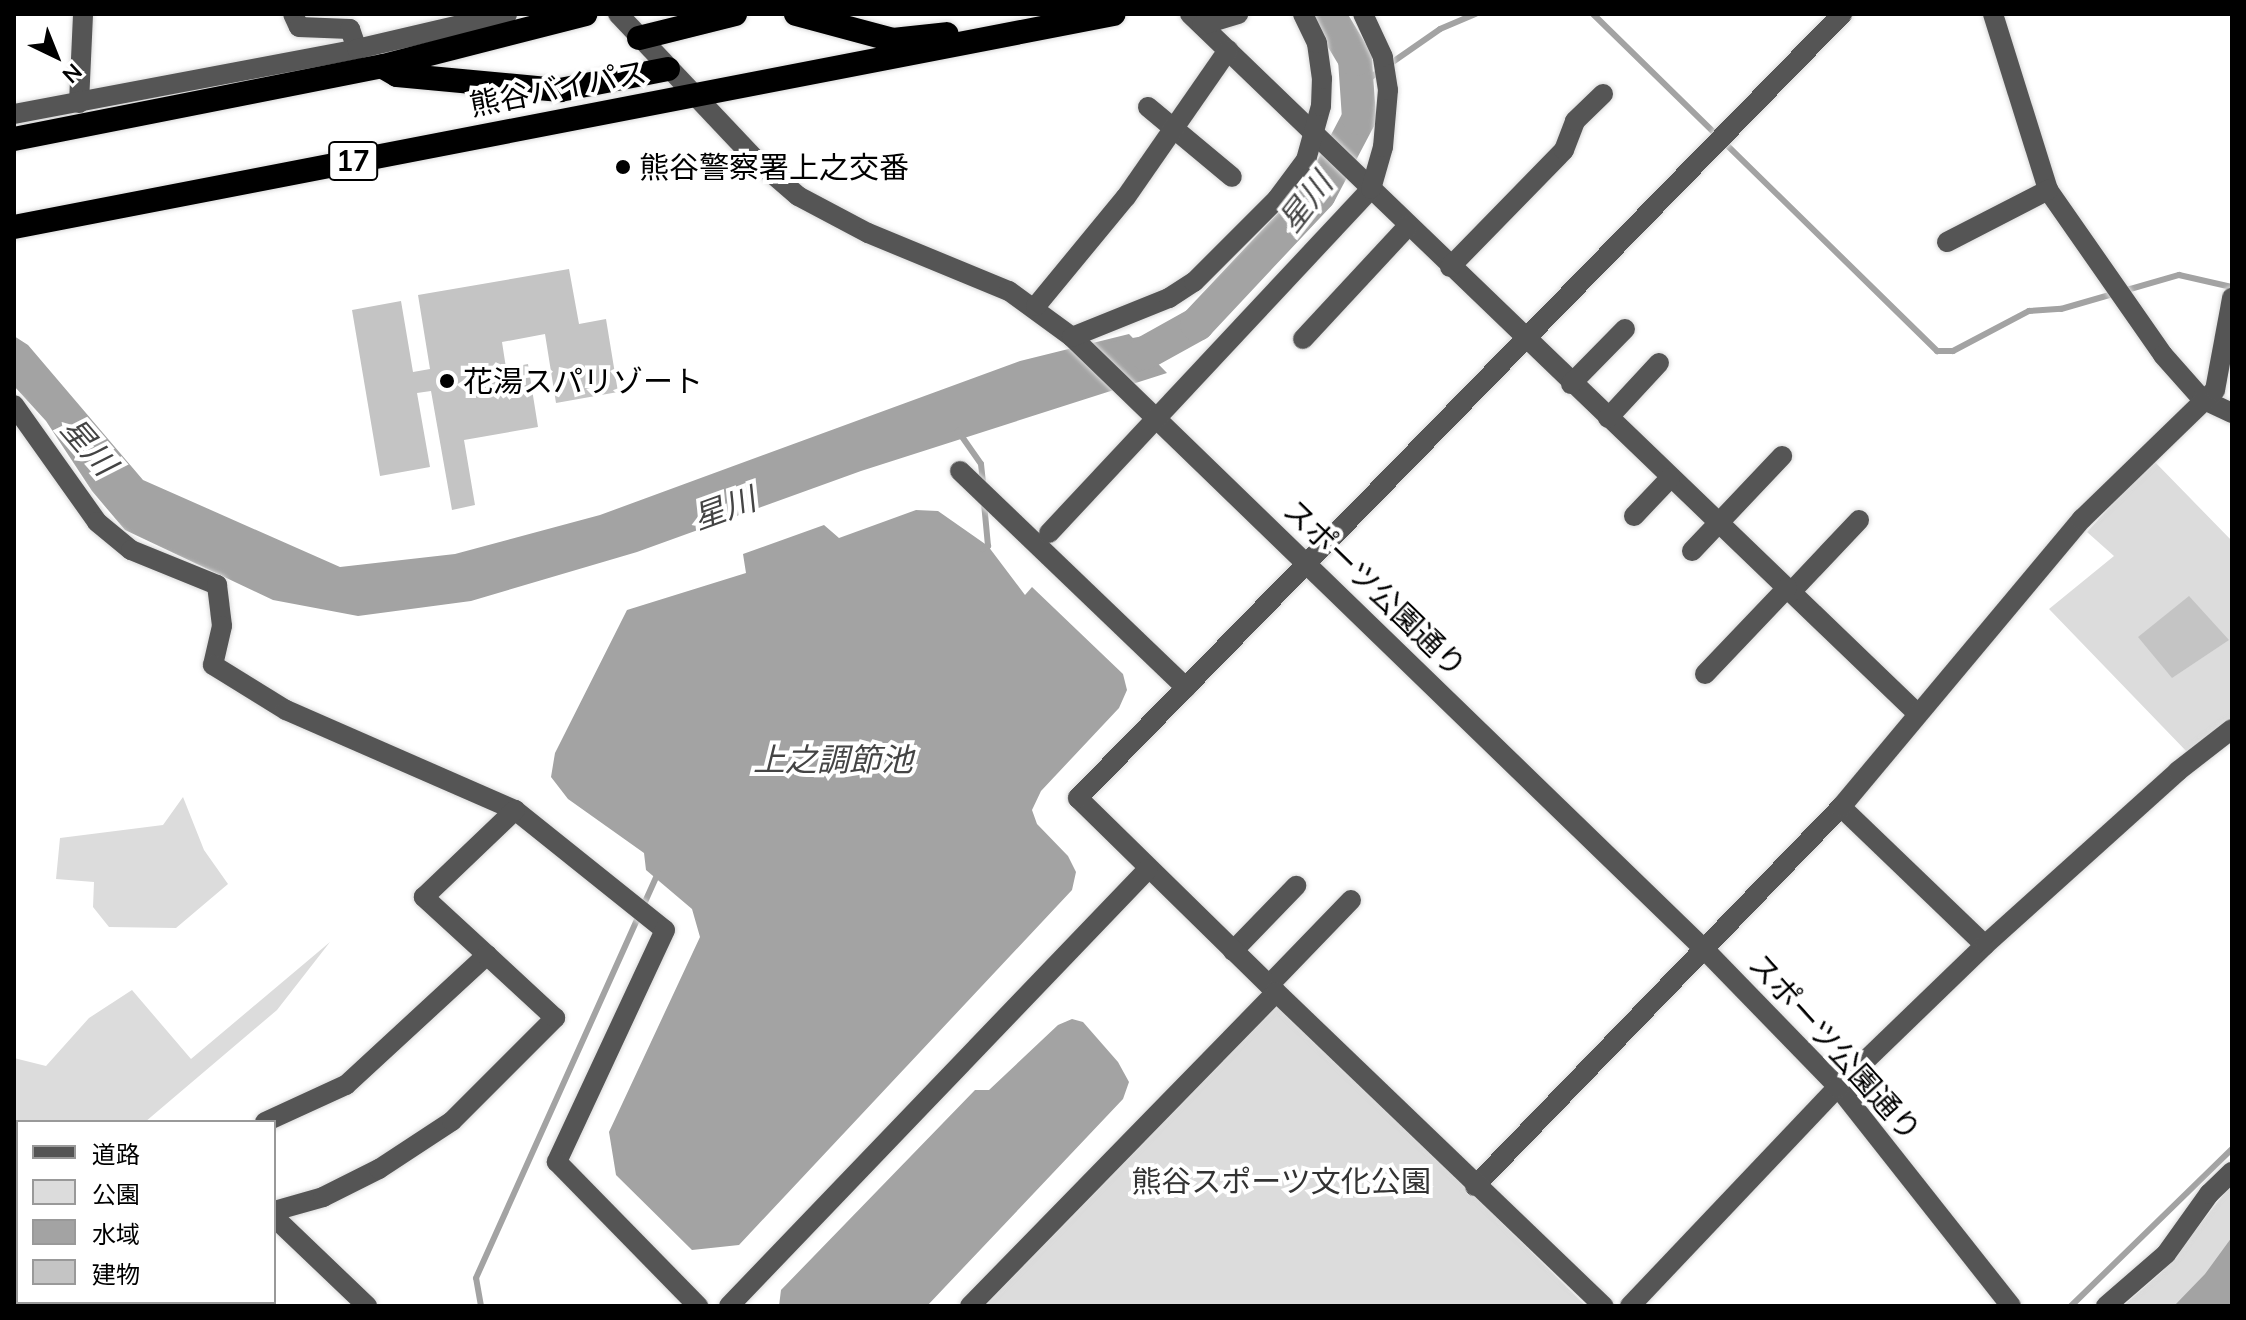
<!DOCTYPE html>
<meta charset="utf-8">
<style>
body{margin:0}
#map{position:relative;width:2246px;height:1320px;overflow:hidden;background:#fff;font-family:Mulish,"Noto Sans JP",sans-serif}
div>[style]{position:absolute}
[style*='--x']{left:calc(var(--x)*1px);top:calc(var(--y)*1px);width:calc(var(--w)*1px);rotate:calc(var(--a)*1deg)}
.green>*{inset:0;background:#dcdcdc}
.water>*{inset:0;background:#a3a3a3}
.stream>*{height:6px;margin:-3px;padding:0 3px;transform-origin:3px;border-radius:3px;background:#a3a3a3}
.river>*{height:34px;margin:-17px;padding:0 17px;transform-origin:17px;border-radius:17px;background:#a3a3a3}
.building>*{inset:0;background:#c4c4c4}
.roads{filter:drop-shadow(0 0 2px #dbdbdb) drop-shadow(0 0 2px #dbdbdb)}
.minor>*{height:20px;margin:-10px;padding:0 10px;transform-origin:10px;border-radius:10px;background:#555}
.highway>*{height:24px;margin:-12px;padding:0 12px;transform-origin:12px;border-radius:12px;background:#000}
.dots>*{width:22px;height:22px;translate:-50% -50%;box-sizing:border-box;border:4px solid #fff;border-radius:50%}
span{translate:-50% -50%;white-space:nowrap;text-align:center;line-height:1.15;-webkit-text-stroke:8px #fff;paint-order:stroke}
.shield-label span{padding:2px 6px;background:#fff;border:2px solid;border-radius:6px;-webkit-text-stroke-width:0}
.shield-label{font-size:28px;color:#000;font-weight:700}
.street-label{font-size:30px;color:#000}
.poi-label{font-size:30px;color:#000}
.left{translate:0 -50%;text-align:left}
.park-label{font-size:30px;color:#333}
.water-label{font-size:32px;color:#444;font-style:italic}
.frame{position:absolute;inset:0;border:16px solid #000;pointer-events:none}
.legend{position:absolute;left:16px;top:1120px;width:260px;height:184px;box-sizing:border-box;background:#fff;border:2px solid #999;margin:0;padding:10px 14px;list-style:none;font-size:24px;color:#000}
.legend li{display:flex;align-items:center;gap:16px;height:40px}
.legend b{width:40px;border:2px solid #999}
.north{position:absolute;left:16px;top:16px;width:80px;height:80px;-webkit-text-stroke:6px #fff;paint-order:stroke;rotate:137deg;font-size:22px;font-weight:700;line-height:32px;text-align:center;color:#000}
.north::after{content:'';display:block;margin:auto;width:28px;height:36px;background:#000;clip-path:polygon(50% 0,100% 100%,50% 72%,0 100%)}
</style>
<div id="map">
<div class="green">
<div style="clip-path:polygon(2153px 460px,2232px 541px,2232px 722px,2189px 754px,2049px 609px,2114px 556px,2087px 532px)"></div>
<div style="clip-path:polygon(183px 797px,204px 850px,228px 884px,176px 928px,109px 927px,93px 907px,94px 882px,56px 879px,60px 838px,163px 825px)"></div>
<div style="clip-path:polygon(330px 942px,277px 1010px,145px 1122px,18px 1122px,14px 1165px,14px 1058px,46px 1066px,89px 1018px,132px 990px,191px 1059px)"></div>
<div style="clip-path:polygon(1278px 1002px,1586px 1306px,982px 1306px)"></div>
<div style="clip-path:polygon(2232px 1184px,2232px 1306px,2123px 1306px,2163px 1271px)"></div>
</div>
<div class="water">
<div style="clip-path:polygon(1129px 334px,1167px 373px,861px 471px,637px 552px,471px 601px,358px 616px,273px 600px,125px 530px,92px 491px,46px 421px,14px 386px,14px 336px,28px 345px,143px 480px,340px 567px,455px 554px,600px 515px,1020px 361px)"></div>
<div style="clip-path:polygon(916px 510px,938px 511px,988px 546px,1025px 595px,1032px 587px,1123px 674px,1127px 690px,1119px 708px,1041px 791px,1032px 810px,1037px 824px,1068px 856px,1076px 872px,1072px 890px,739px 1245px,692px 1250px,616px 1175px,609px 1132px,700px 937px,692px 909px,646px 870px,644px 853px,568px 799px,551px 777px,555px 753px,627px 610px,746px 573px,743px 554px,824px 525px,839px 538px)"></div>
<div style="clip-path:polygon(1072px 1019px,1083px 1022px,1118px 1062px,1129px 1082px,1123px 1099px,927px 1306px,779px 1306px,781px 1290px,975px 1090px,989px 1090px,1058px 1025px)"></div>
<div style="clip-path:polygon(2232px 1237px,2232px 1306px,2174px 1306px,2205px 1274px)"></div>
</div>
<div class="stream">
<div style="--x:1593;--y:14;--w:482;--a:44.4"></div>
<div style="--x:1937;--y:351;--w:16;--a:0"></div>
<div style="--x:1953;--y:351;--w:86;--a:-27.8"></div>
<div style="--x:2029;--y:311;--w:32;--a:-4"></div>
<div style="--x:2061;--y:309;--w:123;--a:-16.1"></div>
<div style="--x:2179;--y:275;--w:54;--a:12.8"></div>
<div style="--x:1361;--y:84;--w:96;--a:-34.8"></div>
<div style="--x:1440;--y:29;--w:39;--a:-23"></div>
<div style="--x:958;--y:431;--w:40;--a:55.1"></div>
<div style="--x:981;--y:464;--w:20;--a:84"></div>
<div style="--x:983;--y:549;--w:6;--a:-31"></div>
<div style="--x:988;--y:546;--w:43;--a:-95.3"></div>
<div style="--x:481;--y:1306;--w:28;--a:-100"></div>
<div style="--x:476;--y:1278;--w:444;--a:-65.8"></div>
<div style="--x:2071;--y:1306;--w:225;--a:-44.3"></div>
</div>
<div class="river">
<div style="--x:1102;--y:361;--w:44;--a:-10.5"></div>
<div style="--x:1145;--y:353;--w:60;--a:-29.1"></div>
<div style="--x:1197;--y:324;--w:178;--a:-46.8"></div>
<div style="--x:1319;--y:194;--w:86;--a:-62.2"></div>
<div style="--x:1359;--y:118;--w:59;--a:-93.9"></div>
<div style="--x:1355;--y:59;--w:52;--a:-121"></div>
</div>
<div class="building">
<div style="clip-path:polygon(569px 269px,579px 324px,606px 319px,618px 392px,556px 403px,545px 334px,502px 342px,506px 368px,528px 364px,538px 427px,464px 440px,475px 505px,452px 510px,431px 391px,417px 393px,430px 467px,380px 476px,352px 310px,401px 301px,413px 372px,430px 369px,418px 295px)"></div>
<div style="clip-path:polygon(2189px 596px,2229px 640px,2172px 678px,2138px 637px)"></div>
</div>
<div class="roads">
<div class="minor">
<div style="--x:293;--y:14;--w:14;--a:65"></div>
<div style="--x:299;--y:27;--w:51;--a:2.2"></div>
<div style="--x:350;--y:29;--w:21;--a:71"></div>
<div style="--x:618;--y:14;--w:198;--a:46.6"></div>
<div style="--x:754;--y:158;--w:58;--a:40.8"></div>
<div style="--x:798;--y:196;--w:79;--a:27.9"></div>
<div style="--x:868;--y:233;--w:152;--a:22.4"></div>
<div style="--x:1009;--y:291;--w:78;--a:36.1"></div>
<div style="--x:1072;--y:337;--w:881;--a:44.08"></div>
<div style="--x:1705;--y:950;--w:191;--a:45.8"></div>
<div style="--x:1838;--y:1087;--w:279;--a:51.7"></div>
<div style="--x:1190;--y:14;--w:1009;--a:43.88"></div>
<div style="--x:1993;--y:14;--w:184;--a:72.6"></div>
<div style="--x:2048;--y:190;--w:201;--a:55.1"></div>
<div style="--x:2163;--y:355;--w:59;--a:48.4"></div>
<div style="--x:2202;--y:399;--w:33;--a:25"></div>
<div style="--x:1202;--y:25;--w:38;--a:-17"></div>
<div style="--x:79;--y:103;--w:89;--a:-87.4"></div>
<div style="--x:1148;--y:107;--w:109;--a:39.8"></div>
<div style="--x:14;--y:114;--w:349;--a:-10.7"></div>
<div style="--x:357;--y:49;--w:154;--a:-13.1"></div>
<div style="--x:1947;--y:242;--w:114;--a:-27.2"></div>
<div style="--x:1450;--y:267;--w:163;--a:-45.7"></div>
<div style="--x:1564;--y:150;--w:31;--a:-69"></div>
<div style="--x:1575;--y:121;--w:39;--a:-44"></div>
<div style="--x:1036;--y:306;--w:141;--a:-50.5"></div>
<div style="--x:1126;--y:197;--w:179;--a:-55.2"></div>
<div style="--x:1072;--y:337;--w:105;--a:-21.9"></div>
<div style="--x:1169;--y:298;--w:30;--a:-33"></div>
<div style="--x:1194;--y:282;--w:117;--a:-45"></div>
<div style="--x:1277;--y:199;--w:49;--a:-53.4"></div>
<div style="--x:1306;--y:160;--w:56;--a:-74.5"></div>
<div style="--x:1321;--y:106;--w:27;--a:-88"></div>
<div style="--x:1322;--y:79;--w:36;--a:-98"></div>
<div style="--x:1317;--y:43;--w:32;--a:-116"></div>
<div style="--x:1303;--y:339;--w:154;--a:-47.1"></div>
<div style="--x:1571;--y:384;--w:77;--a:-45.5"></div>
<div style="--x:14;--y:405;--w:143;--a:54.6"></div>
<div style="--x:97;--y:522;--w:44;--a:39.5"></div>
<div style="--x:131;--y:550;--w:93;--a:22.1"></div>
<div style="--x:217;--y:585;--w:41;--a:83"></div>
<div style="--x:222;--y:626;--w:40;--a:103"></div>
<div style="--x:213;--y:665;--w:86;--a:31.7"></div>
<div style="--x:286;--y:710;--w:250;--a:23.6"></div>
<div style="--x:515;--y:810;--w:192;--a:38.7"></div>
<div style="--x:665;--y:930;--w:256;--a:115"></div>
<div style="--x:557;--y:1162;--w:202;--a:45.6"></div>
<div style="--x:1608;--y:418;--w:75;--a:-47.2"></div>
<div style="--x:960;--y:471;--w:313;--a:43.8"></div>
<div style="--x:1634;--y:516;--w:52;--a:-46.5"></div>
<div style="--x:1049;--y:533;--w:471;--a:-46.9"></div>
<div style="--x:1371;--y:189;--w:44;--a:-74.1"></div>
<div style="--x:1383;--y:147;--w:57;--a:-85"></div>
<div style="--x:1388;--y:90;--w:33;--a:-99"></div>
<div style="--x:1383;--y:57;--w:47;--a:-114.9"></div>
<div style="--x:1692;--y:551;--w:131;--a:-46.5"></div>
<div style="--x:1791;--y:592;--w:99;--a:-46.6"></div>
<div style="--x:1705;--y:674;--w:119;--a:-46.4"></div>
<div style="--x:1841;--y:807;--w:199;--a:43.8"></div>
<div style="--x:1233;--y:951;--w:91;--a:-45.9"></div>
<div style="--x:1269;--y:985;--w:118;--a:-46"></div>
<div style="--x:1276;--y:992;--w:277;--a:-135.6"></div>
<div style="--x:1078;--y:798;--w:1095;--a:-45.74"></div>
<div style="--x:265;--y:1122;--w:89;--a:-24.6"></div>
<div style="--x:346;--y:1085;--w:192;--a:-42.7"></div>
<div style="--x:487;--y:955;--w:86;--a:-137.4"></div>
<div style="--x:424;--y:897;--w:126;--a:-43.7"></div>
<div style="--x:1475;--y:1186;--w:527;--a:-46"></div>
<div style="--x:1841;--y:807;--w:376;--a:-50.1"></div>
<div style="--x:2082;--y:519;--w:185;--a:-44.1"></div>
<div style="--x:2215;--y:390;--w:94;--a:-79.5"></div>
<div style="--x:274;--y:1211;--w:51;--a:-15.9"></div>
<div style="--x:323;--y:1197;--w:63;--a:-26.6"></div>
<div style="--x:379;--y:1169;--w:87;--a:-33.3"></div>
<div style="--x:452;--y:1121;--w:146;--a:-45"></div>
<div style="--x:555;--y:1018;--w:93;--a:-137.2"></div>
<div style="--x:14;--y:1217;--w:4;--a:-27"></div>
<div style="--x:274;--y:1217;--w:129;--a:43.7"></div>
<div style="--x:729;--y:1306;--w:605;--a:-46.2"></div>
<div style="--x:970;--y:1306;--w:438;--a:-45.7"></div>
<div style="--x:1276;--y:992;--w:454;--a:43.8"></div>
<div style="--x:1630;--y:1306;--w:302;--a:-46.5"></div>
<div style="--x:1838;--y:1087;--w:204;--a:-44"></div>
<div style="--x:1985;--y:945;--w:260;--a:-42"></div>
<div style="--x:2178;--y:771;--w:68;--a:-37.9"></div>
<div style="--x:2106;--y:1306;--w:79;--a:-40.9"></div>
<div style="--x:2166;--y:1254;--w:74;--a:-54.4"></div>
<div style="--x:2209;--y:1194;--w:32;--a:-44"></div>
</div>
<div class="highway">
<div style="--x:796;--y:14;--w:100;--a:15"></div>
<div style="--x:893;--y:40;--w:54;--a:-6.3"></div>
<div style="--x:639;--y:38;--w:99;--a:-14"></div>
<div style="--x:385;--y:68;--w:14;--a:30"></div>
<div style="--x:397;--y:75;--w:164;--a:5.3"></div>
<div style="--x:560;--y:90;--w:110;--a:-11"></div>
<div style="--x:14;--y:139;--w:376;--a:-11.2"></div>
<div style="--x:383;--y:66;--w:209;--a:-14.4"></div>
<div style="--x:14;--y:227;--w:1120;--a:-10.96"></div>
</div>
</div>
<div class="dots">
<div style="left:623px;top:167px;background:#000"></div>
<div style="left:447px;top:381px;background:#000"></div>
</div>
<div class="shield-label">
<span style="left:353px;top:161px">17</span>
</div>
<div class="street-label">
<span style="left:558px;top:88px;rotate:-11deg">熊谷バイパス</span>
<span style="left:1375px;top:588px;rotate:44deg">スポーツ公園通り</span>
<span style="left:1835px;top:1047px;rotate:48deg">スポーツ公園通り</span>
</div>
<div class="poi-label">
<span class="left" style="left:639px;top:167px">熊谷警察署上之交番</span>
<span class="left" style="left:463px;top:381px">花湯スパリゾート</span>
</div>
<div class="park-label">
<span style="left:1281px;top:1181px">熊谷スポーツ文化公園</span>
</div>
<div class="water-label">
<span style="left:1305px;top:202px;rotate:-52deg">星川</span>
<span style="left:89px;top:446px;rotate:49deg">星川</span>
<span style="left:724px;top:508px;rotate:-20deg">星川</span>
<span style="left:833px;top:759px">上之調節池</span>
</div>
<div class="frame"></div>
<ul class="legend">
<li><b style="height:10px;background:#555"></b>道路</li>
<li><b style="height:22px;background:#dcdcdc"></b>公園</li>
<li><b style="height:22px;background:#a3a3a3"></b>水域</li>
<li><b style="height:22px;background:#c4c4c4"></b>建物</li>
</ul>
<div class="north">N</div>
</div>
